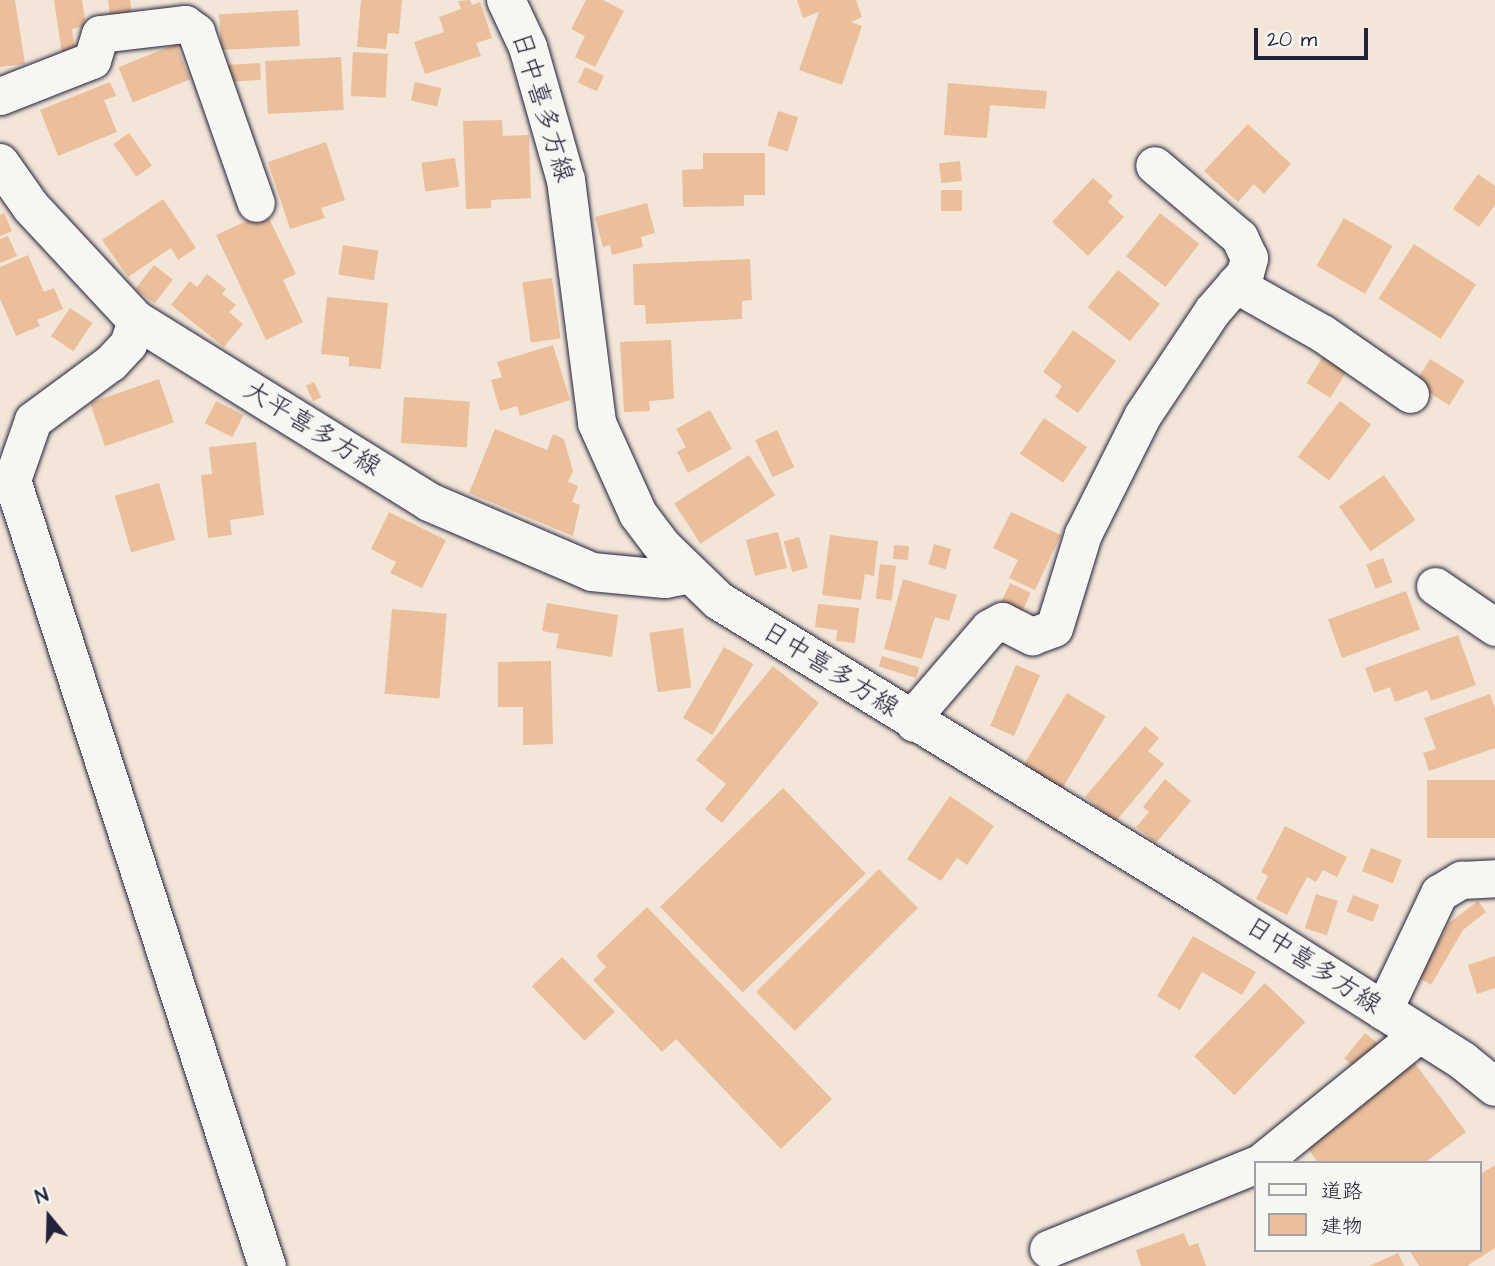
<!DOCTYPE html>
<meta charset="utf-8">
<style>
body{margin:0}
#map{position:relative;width:1495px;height:1266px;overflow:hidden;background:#f3e6d8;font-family:"Architects Daughter","Klee One",sans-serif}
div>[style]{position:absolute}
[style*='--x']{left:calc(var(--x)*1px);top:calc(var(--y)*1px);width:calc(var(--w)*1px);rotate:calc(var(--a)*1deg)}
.building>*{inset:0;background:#ebbf9b;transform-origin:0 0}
.roads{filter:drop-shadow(0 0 2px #22223b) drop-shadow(0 0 2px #22223b)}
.street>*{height:37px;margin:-18.5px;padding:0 18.5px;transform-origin:18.5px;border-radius:18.5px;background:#f6f6f2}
.secondary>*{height:38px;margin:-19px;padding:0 19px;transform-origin:19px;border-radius:19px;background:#f6f6f2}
span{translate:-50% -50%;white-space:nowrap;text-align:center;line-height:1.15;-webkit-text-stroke:7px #f6f6f2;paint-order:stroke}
.street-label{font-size:26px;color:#22223b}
.legend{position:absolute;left:1254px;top:1161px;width:228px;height:91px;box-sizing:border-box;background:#f6f6f2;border:2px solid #a1a1a9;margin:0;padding:9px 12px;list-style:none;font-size:21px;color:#22223b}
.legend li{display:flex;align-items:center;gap:14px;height:35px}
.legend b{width:35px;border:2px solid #a1a1a9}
.north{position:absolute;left:14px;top:1182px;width:70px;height:70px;-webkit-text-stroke:5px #f6f6f2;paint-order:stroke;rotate:341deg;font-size:19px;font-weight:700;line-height:28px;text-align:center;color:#22223b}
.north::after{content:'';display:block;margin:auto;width:24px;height:32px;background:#22223b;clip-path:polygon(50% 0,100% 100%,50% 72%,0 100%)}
.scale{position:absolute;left:1254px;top:28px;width:114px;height:32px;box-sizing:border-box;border:4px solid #22223b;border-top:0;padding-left:9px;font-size:21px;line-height:24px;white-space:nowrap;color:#22223b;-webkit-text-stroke:5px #f6f6f2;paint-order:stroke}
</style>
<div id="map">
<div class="building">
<div style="clip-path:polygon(0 0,15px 0,25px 64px,0 67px)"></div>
<div style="clip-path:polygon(54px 0,82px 0,86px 26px,72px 29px,75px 52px,62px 54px)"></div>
<div style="clip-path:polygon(108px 0,130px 0,132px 14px,110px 17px)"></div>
<div style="clip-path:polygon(361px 0,402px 0,399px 34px,388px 33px,386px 49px,357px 47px)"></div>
<div style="clip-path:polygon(470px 0,472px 5px,480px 2px,492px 38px,476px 43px,481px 56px,425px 74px,414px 42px,444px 32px,439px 17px,461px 9px,458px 1px)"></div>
<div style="clip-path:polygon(586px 0,603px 0,624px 11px,595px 67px,575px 57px,585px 36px,571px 29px)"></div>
<div style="clip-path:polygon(797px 0,856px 0,862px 17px,851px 22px,862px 26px,842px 85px,799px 70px,819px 12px,803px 18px)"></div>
<div style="left:298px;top:10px;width:36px;height:79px;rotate:87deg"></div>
<div style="left:176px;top:44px;width:38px;height:62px;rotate:68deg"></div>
<div style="left:353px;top:52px;width:35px;height:44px;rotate:3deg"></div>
<div style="left:341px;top:57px;width:53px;height:76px;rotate:87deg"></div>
<div style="left:260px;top:63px;width:17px;height:32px;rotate:87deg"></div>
<div style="left:585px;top:67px;width:21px;height:17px;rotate:25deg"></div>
<div style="clip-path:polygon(110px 82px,116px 96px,104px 100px,117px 132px,58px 156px,40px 110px)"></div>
<div style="left:415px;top:82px;width:27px;height:19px;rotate:13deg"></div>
<div style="clip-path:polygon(948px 83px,1047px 91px,1045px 109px,990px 105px,987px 138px,944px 135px)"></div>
<div style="left:778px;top:111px;width:21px;height:36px;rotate:17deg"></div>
<div style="clip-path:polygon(502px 120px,503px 136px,529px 135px,531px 198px,491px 200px,491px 208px,466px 209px,463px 121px)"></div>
<div style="clip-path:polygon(1248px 124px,1291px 164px,1264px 194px,1254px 184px,1238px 202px,1204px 171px)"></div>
<div style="left:129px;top:133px;width:40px;height:19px;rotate:55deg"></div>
<div style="clip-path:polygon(326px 142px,345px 200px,321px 208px,325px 218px,290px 229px,268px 162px)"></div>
<div style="clip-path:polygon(703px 153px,765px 153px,765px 195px,744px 195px,744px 206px,683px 207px,682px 170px,703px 169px)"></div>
<div style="left:455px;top:158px;width:29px;height:34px;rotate:82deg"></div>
<div style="left:960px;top:161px;width:20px;height:21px;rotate:84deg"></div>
<div style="clip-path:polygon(1478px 174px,1495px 186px,1495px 205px,1479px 227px,1453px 209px)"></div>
<div style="clip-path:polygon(1093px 178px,1113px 196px,1108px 202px,1124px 217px,1088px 256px,1052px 222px)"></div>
<div style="left:941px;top:190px;width:21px;height:21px"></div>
<div style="clip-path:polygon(163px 199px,196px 248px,178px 260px,171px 248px,128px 277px,102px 240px)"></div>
<div style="clip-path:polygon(647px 203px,655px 233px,641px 237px,643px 247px,612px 255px,610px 245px,603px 247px,595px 217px)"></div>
<div style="clip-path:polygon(266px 212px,296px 274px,283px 280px,303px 322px,266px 340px,216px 235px)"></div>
<div style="clip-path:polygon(4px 213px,12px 231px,0 236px,0 215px)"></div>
<div style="left:1160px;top:213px;width:50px;height:55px;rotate:38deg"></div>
<div style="left:1344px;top:218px;width:56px;height:55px;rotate:30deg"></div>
<div style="clip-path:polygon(8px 236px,17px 256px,0 263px,0 239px)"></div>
<div style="left:1414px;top:244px;width:74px;height:65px;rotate:33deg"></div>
<div style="left:343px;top:245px;width:36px;height:30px;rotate:9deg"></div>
<div style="clip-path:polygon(28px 255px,44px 292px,54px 288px,63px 309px,37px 320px,40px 326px,16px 336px,0 299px,0 267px)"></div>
<div style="clip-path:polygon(750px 259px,752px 300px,742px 301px,742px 319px,646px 324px,645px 305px,634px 305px,633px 264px)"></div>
<div style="left:154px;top:265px;width:24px;height:30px;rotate:38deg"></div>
<div style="left:1118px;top:270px;width:54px;height:48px;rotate:39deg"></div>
<div style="clip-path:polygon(207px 274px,226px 289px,222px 294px,236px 305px,229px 312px,243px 324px,224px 347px,171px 305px,190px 281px,197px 287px)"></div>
<div style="left:552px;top:278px;width:61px;height:30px;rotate:82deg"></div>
<div style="clip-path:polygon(327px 297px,388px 303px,381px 369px,349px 366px,349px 357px,321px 354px)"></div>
<div style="left:70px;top:308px;width:27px;height:34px;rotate:34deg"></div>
<div style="clip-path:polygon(1073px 330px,1116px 361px,1078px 413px,1055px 397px,1062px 386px,1043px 372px)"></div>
<div style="clip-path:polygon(671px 340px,674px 399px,649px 401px,650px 411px,624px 412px,620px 342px)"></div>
<div style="clip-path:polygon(553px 345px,570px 400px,520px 416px,517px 406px,500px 411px,491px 380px,502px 377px,497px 362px)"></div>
<div style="left:1324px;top:355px;width:28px;height:33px;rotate:32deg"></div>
<div style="left:1430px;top:359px;width:41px;height:29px;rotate:32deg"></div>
<div style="left:159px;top:379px;width:46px;height:73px;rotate:71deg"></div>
<div style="left:314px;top:382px;width:17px;height:9px;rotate:65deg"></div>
<div style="left:404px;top:397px;width:66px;height:46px;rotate:4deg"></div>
<div style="left:216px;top:401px;width:31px;height:25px;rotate:27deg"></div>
<div style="left:1340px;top:401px;width:39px;height:70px;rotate:37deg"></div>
<div style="clip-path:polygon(710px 410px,732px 449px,688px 473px,677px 452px,686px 447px,676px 429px)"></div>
<div style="left:1044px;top:418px;width:52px;height:43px;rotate:34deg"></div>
<div style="clip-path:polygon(495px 429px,547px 450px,553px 434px,564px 439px,573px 471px,568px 482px,578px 486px,572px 502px,580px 505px,573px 536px,469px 493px)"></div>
<div style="left:777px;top:430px;width:41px;height:24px;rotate:65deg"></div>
<div style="clip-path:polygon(256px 442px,264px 515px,230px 520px,232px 535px,208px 538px,201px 475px,212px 474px,209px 447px)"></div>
<div style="left:749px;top:455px;width:48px;height:89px;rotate:57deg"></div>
<div style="left:1384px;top:475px;width:55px;height:55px;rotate:55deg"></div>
<div style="left:159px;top:483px;width:59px;height:46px;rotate:74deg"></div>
<div style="clip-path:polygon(389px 512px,446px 540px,422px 588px,390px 573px,396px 562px,371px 549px)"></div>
<div style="clip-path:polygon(1011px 512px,1061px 535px,1035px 590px,1009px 578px,1018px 560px,993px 548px)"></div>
<div style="left:778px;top:532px;width:37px;height:33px;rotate:76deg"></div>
<div style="clip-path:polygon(830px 535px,878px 541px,874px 576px,865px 574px,861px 600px,822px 595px)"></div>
<div style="left:799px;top:537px;width:32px;height:16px;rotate:74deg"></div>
<div style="left:934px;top:544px;width:18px;height:21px;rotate:16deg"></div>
<div style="left:894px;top:545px;width:15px;height:14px;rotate:4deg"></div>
<div style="left:1383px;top:558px;width:26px;height:18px;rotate:69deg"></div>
<div style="left:880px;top:564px;width:16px;height:35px;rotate:7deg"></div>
<div style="clip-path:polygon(903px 579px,957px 595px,949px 621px,935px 617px,922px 659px,884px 649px)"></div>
<div style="left:1010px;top:583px;width:23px;height:20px;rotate:25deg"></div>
<div style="left:1406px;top:591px;width:41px;height:83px;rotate:70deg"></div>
<div style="clip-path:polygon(547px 603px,618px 615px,612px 657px,556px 648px,559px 634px,542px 631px)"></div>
<div style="clip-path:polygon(818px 604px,859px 608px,855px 643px,836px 641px,837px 630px,815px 627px)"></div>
<div style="left:392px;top:609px;width:55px;height:85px;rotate:5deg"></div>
<div style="left:683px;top:628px;width:60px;height:34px;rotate:82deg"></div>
<div style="clip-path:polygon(1458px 635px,1476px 685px,1431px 701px,1427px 690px,1395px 702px,1390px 687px,1374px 693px,1365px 668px)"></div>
<div style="left:724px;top:647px;width:34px;height:82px;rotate:30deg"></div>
<div style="left:882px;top:656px;width:39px;height:11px;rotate:17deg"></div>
<div style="clip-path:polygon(551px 661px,553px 744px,523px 745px,523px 707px,498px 707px,498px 662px)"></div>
<div style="left:1016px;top:665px;width:26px;height:66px;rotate:23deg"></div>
<div style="clip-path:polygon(773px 666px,819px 703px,722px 823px,705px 809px,726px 784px,696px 760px)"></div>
<div style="left:1067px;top:693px;width:45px;height:86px;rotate:31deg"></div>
<div style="clip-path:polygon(1490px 694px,1495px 708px,1495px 748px,1429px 771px,1423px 753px,1436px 749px,1424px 718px)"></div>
<div style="clip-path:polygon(1145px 726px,1159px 738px,1148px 751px,1164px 764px,1115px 822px,1085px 797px)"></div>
<div style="clip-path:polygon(1165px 779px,1191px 801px,1156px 843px,1136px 827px,1149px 812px,1143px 807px)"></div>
<div style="left:1495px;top:780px;width:58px;height:68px;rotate:90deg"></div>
<div style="left:783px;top:788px;width:119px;height:171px;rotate:46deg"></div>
<div style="clip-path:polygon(950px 796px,994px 826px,967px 865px,957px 858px,941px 881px,907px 859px)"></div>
<div style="clip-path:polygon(1285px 826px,1347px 857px,1337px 877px,1323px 870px,1316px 882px,1307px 877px,1287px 915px,1256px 899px,1268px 876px,1261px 872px)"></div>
<div style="left:1371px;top:848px;width:33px;height:25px;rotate:21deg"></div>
<div style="left:879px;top:869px;width:55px;height:174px;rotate:45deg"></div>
<div style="left:1316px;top:894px;width:23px;height:36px;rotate:18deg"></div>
<div style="left:1353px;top:895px;width:28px;height:18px;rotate:21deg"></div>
<div style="clip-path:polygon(1478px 901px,1486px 912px,1463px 930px,1431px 985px,1418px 977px,1450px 922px)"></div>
<div style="clip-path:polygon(647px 907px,832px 1099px,781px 1149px,676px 1039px,662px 1052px,593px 980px,606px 967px,596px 956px)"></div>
<div style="clip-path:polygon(1193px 936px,1256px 972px,1242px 995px,1202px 972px,1180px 1010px,1157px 996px)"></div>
<div style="clip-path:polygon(1495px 956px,1495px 988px,1477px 994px,1468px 965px)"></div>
<div style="left:562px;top:957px;width:76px;height:42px;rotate:46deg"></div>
<div style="left:1265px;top:983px;width:56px;height:102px;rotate:44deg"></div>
<div style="left:1365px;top:1033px;width:19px;height:33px;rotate:39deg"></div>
<div style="clip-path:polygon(1414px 1062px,1466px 1132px,1424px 1163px,1318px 1163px,1305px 1144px)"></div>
<div style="clip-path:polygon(1495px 1165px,1495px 1248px,1467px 1266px,1419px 1266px,1409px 1250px,1479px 1250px,1479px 1175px)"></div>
<div style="clip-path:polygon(1184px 1233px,1189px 1246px,1198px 1243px,1206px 1266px,1141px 1266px,1136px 1250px)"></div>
<div style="clip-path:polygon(1398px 1253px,1404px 1266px,1369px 1266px)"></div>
</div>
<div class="roads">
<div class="street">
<div style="--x:0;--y:96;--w:99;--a:-21.4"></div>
<div style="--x:92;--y:60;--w:27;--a:-73"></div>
<div style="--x:100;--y:34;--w:86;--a:-6.7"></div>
<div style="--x:185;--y:24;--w:14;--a:36"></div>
<div style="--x:196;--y:32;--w:181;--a:70.7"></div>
<div style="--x:1235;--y:284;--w:100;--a:29.4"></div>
<div style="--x:1322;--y:333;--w:107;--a:34.7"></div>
<div style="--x:136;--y:320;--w:25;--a:108"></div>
<div style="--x:128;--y:344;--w:26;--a:133"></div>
<div style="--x:110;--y:363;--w:96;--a:143.5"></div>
<div style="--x:33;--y:420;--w:64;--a:109.3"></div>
<div style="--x:12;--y:480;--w:826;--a:72.03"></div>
<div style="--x:1435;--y:586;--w:73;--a:34.3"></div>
<div style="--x:914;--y:723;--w:19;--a:-65"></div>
<div style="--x:922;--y:706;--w:103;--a:-49.3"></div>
<div style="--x:989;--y:628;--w:15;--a:-28"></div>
<div style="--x:1002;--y:621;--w:34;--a:27"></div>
<div style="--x:1032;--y:636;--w:23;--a:-20"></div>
<div style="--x:1054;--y:628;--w:98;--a:-72.9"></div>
<div style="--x:1083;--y:534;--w:132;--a:-63.4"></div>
<div style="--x:1142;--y:416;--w:126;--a:-56.3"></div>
<div style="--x:1212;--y:311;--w:50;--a:-49"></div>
<div style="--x:1245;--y:273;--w:16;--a:-75"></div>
<div style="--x:1249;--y:258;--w:23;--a:-115"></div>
<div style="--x:1239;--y:237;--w:111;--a:-139.7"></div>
<div style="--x:1383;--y:1011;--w:131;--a:-64.6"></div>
<div style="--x:1439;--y:893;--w:26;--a:-31"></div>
<div style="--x:1461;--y:880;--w:34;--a:-3"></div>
<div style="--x:1260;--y:1163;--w:205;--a:-39.1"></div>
<div style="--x:1048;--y:1249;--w:223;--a:-22.1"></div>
</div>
<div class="secondary">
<div style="--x:506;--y:0;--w:52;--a:64.9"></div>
<div style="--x:528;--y:47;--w:138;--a:74.1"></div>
<div style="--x:566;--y:180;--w:245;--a:82.7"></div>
<div style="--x:597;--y:423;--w:100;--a:65.7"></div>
<div style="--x:638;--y:514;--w:41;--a:52.9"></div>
<div style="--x:663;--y:547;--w:78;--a:44"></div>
<div style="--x:719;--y:601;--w:572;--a:31.41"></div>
<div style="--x:1207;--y:899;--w:303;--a:32.3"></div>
<div style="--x:1463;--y:1061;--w:41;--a:39.1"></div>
<div style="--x:0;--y:163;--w:54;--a:54.8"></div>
<div style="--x:31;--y:207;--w:154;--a:47.1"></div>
<div style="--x:136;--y:320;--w:345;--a:31.8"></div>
<div style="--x:429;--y:502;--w:177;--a:23.2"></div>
<div style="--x:592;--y:572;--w:73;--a:5.5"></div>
<div style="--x:665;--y:579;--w:26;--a:-11"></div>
</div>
</div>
<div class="street-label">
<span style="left:542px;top:107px;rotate:73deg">日中喜多方線</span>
<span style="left:312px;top:429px;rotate:32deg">大平喜多方線</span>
<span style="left:830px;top:670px;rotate:32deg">日中喜多方線</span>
<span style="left:1313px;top:966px;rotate:33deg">日中喜多方線</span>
</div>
<ul class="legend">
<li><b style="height:9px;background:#f6f6f2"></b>道路</li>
<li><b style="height:19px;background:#ebbf9b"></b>建物</li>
</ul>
<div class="north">N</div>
<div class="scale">20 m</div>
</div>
